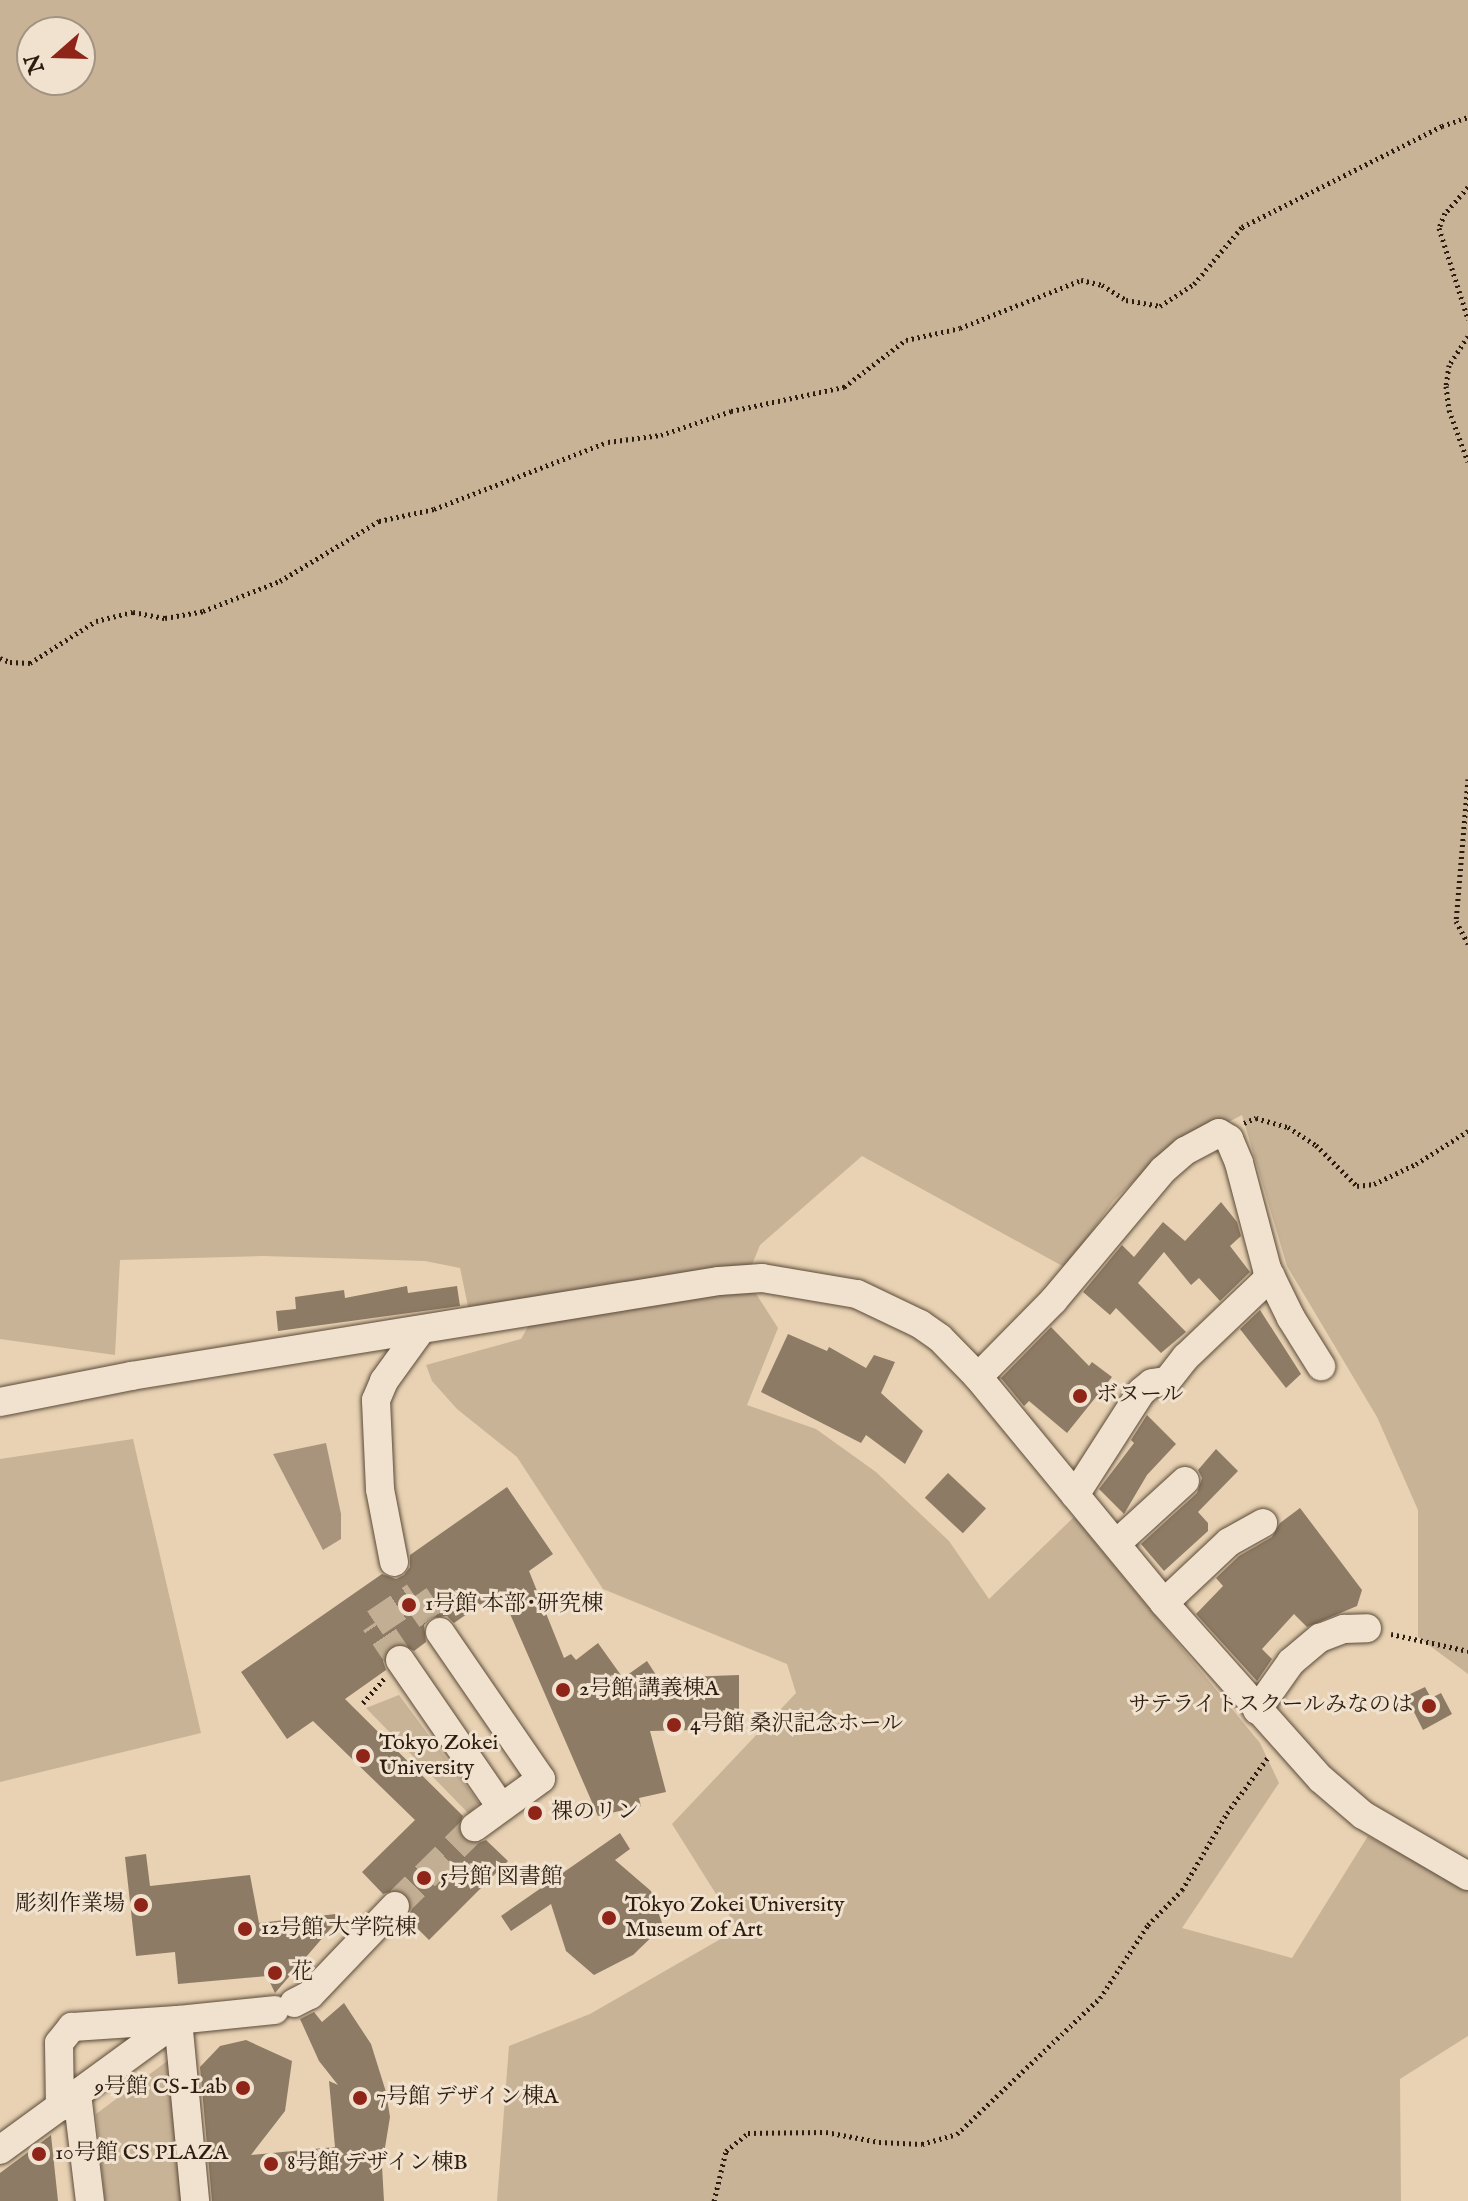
<!DOCTYPE html>
<meta charset="utf-8">
<style>
body{margin:0}
#map{position:relative;width:1468px;height:2201px;overflow:hidden;background:#e8d2b3;font-family:"IM FELL English","Noto Serif JP",serif}
div>[style]{position:absolute}
[style*='--x']{left:calc(var(--x)*1px);top:calc(var(--y)*1px);width:calc(var(--w)*1px);rotate:calc(var(--a)*1deg)}
.green>*{inset:0;background:#c8b397}
.water>*{inset:0;background:#a8947c}
.building>*{inset:0;background:#8e7b65;transform-origin:0 0}
.minor-tunnel>*{height:28px;margin-top:-14px;transform-origin:0;background:repeating-linear-gradient(90deg,#c2ae92 0 28px,transparent 0 42px)}
.path>*{height:5px;margin-top:-2.5px;transform-origin:0;background:repeating-linear-gradient(90deg,#2c1d10 0 2px,transparent 0 6px)}
.roads{filter:drop-shadow(0 0 2px #5b4a39) drop-shadow(0 0 2px #5b4a39)}
.minor>*{height:28px;margin:-14px;padding:0 14px;transform-origin:14px;border-radius:14px;background:#f0e2ce}
.dots>*{width:22px;height:22px;translate:-50% -50%;box-sizing:border-box;border:4px solid #f0e2ce;border-radius:50%}
span{translate:-50% -50%;white-space:nowrap;text-align:center;line-height:1.15;-webkit-text-stroke:6px #f0e2ce;paint-order:stroke}
.poi-label{font-size:22px;color:#2c1d10}
.left{translate:0 -50%;text-align:left}
.right{translate:-100% -50%;text-align:right}
.north{position:absolute;left:16px;top:16px;width:80px;height:80px;box-sizing:border-box;background:#f0e2ce;border:2px solid #a29382;border-radius:50%;rotate:250deg;font-size:22px;font-weight:700;line-height:32px;text-align:center;color:#2c1d10}
.north::after{content:'';display:block;margin:auto;width:28px;height:36px;background:#8f2418;clip-path:polygon(50% 0,100% 100%,50% 72%,0 100%)}
</style>
<div id="map">
<div class="green">
<div style="clip-path:polygon(evenodd,0 0,1468px 0,1468px 1674px,1418px 1637px,1418px 1510px,1377px 1417px,1287px 1266px,1242px 1115px,1158px 1158px,1114px 1200px,1066px 1268px,862px 1156px,760px 1245px,751px 1267px,469px 1311px,460px 1268px,425px 1261px,263px 1256px,120px 1260px,115px 1355px,0 1339px,0 0,32px 32px,80px 32px,80px 80px,32px 80px,32px 32px)"></div>
<div style="clip-path:polygon(753px 1289px,778px 1328px,747px 1405px,816px 1429px,876px 1472px,949px 1541px,989px 1599px,1074px 1517px,1260px 1743px,1279px 1783px,1182px 1928px,1292px 1958px,1368px 1836px,1468px 1890px,1468px 2036px,1400px 2079px,1401px 2201px,497px 2201px,509px 2046px,590px 2014px,738px 1929px,672px 1824px,796px 1693px,787px 1664px,603px 1589px,517px 1457px,457px 1409px,432px 1381px,426px 1365px,521px 1339px,529px 1325px)"></div>
<div style="clip-path:polygon(133px 1439px,201px 1733px,0 1782px,0 1459px)"></div>
<div style="clip-path:polygon(399px 1695px,479px 1803px,469px 1814px,366px 1708px)"></div>
<div style="clip-path:polygon(170px 2059px,183px 2201px,105px 2201px,96px 2114px)"></div>
</div>
<div class="water">
<div style="clip-path:polygon(326px 1443px,341px 1514px,341px 1539px,323px 1550px,273px 1454px)"></div>
</div>
<div class="building">
<div style="clip-path:polygon(1221px 1202px,1237px 1222px,1241px 1236px,1230px 1246px,1250px 1272px,1220px 1301px,1199px 1278px,1191px 1285px,1164px 1252px,1138px 1283px,1186px 1332px,1161px 1353px,1116px 1308px,1110px 1315px,1083px 1292px,1122px 1245px,1134px 1257px,1163px 1222px,1185px 1241px)"></div>
<div style="clip-path:polygon(407px 1286px,408px 1293px,457px 1286px,460px 1306px,278px 1331px,276px 1311px,296px 1309px,295px 1297px,344px 1290px,345px 1298px)"></div>
<div style="clip-path:polygon(1260px 1310px,1301px 1374px,1286px 1388px,1240px 1329px)"></div>
<div style="clip-path:polygon(1051px 1327px,1089px 1366px,1092px 1362px,1112px 1377px,1067px 1433px,1029px 1401px,1024px 1406px,1001px 1378px)"></div>
<div style="clip-path:polygon(788px 1334px,827px 1351px,829px 1347px,866px 1368px,874px 1355px,895px 1362px,881px 1393px,923px 1431px,905px 1464px,866px 1435px,861px 1443px,761px 1392px)"></div>
<div style="clip-path:polygon(1147px 1415px,1176px 1444px,1147px 1475px,1124px 1514px,1099px 1489px,1134px 1443px,1131px 1440px)"></div>
<div style="clip-path:polygon(1216px 1449px,1238px 1471px,1198px 1512px,1208px 1523px,1208px 1531px,1164px 1571px,1141px 1544px,1197px 1493px,1202px 1478px,1198px 1470px)"></div>
<div style="left:948px;top:1473px;width:52px;height:34px;rotate:43deg"></div>
<div style="clip-path:polygon(507px 1487px,553px 1554px,529px 1571px,564px 1658px,571px 1654px,576px 1660px,598px 1643px,623px 1678px,647px 1661px,658px 1678px,739px 1675px,739px 1729px,650px 1731px,666px 1792px,639px 1798px,641px 1806px,598px 1816px,500px 1591px,454px 1623px,447px 1616px,431px 1618px,424px 1625px,426px 1642px,414px 1651px,399px 1643px,390px 1647px,383px 1661px,386px 1670px,345px 1699px,463px 1816px,458px 1828px,462px 1838px,476px 1844px,486px 1840px,508px 1861px,429px 1940px,407px 1918px,412px 1909px,407px 1894px,398px 1889px,383px 1894px,362px 1872px,415px 1820px,313px 1721px,287px 1739px,241px 1672px,382px 1574px,396px 1579px,404px 1575px,410px 1567px,410px 1555px)"></div>
<div style="clip-path:polygon(1300px 1508px,1362px 1590px,1357px 1606px,1307px 1627px,1294px 1614px,1262px 1649px,1272px 1659px,1257px 1681px,1196px 1614px,1223px 1586px,1216px 1578px,1239px 1556px,1272px 1537px,1280px 1523px)"></div>
<div style="clip-path:polygon(1425px 1687px,1431px 1698px,1441px 1693px,1452px 1714px,1423px 1730px,1406px 1696px)"></div>
<div style="clip-path:polygon(620px 1833px,630px 1849px,615px 1860px,651px 1891px,663px 1926px,633px 1955px,594px 1975px,566px 1951px,551px 1904px,511px 1931px,501px 1916px)"></div>
<div style="clip-path:polygon(146px 1854px,150px 1886px,250px 1875px,259px 1923px,344px 1913px,275px 1993px,267px 1976px,178px 1984px,175px 1952px,136px 1956px,125px 1857px)"></div>
<div style="clip-path:polygon(344px 2003px,371px 2044px,386px 2092px,390px 2117px,382px 2166px,384px 2201px,212px 2201px,200px 2067px,220px 2046px,246px 2040px,292px 2061px,285px 2111px,251px 2155px,335px 2147px,329px 2081px,338px 2085px,319px 2061px,300px 2019px,314px 2012px,322px 2022px)"></div>
<div style="clip-path:polygon(51px 2135px,58px 2201px,0 2201px,0 2173px)"></div>
</div>
<div class="minor-tunnel">
<div style="--x:400;--y:1660;--w:45;--a:-124"></div>
<div style="--x:375;--y:1623;--w:48;--a:-34"></div>
<div style="--x:415;--y:1596;--w:44;--a:55.2"></div>
<div style="--x:395;--y:1906;--w:112;--a:-44.6"></div>
</div>
<div class="path">
<div style="--x:1468;--y:187;--w:35;--a:131"></div>
<div style="--x:1445;--y:213;--w:16;--a:112"></div>
<div style="--x:1439;--y:228;--w:96;--a:72.3"></div>
<div style="--x:1468;--y:336;--w:35;--a:123"></div>
<div style="--x:1449;--y:365;--w:21;--a:98"></div>
<div style="--x:1446;--y:386;--w:24;--a:83"></div>
<div style="--x:1449;--y:410;--w:55;--a:69.9"></div>
<div style="--x:0;--y:658;--w:11;--a:22"></div>
<div style="--x:10;--y:662;--w:20;--a:3"></div>
<div style="--x:30;--y:663;--w:78;--a:-32.5"></div>
<div style="--x:96;--y:621;--w:38;--a:-14"></div>
<div style="--x:133;--y:612;--w:33;--a:11"></div>
<div style="--x:165;--y:618;--w:39;--a:-10"></div>
<div style="--x:203;--y:611;--w:83;--a:-21.3"></div>
<div style="--x:280;--y:581;--w:116;--a:-31.2"></div>
<div style="--x:379;--y:521;--w:56;--a:-12.3"></div>
<div style="--x:434;--y:509;--w:186;--a:-21.1"></div>
<div style="--x:608;--y:442;--w:53;--a:-7.5"></div>
<div style="--x:661;--y:435;--w:74;--a:-18.9"></div>
<div style="--x:731;--y:411;--w:116;--a:-12"></div>
<div style="--x:844;--y:387;--w:78;--a:-37.2"></div>
<div style="--x:906;--y:340;--w:55;--a:-12.5"></div>
<div style="--x:960;--y:328;--w:130;--a:-21.6"></div>
<div style="--x:1081;--y:280;--w:22;--a:13"></div>
<div style="--x:1102;--y:285;--w:28;--a:32"></div>
<div style="--x:1126;--y:300;--w:35;--a:10"></div>
<div style="--x:1160;--y:306;--w:40;--a:-32.9"></div>
<div style="--x:1194;--y:284;--w:75;--a:-49.9"></div>
<div style="--x:1242;--y:227;--w:224;--a:-26.8"></div>
<div style="--x:1442;--y:126;--w:28;--a:-19"></div>
<div style="--x:1468;--y:779;--w:143;--a:94.8"></div>
<div style="--x:1456;--y:921;--w:26;--a:62"></div>
<div style="--x:1244;--y:1123;--w:13;--a:-23"></div>
<div style="--x:1256;--y:1118;--w:33;--a:16"></div>
<div style="--x:1288;--y:1127;--w:33;--a:33"></div>
<div style="--x:1316;--y:1145;--w:58;--a:45"></div>
<div style="--x:1357;--y:1186;--w:17;--a:-7"></div>
<div style="--x:1374;--y:1184;--w:47;--a:-25.5"></div>
<div style="--x:1416;--y:1164;--w:62;--a:-32.4"></div>
<div style="--x:1391;--y:1634;--w:79;--a:12.4"></div>
<div style="--x:363;--y:1703;--w:32;--a:-49"></div>
<div style="--x:714;--y:2201;--w:51;--a:-76.5"></div>
<div style="--x:726;--y:2151;--w:28;--a:-39"></div>
<div style="--x:748;--y:2133;--w:78;--a:-0.7"></div>
<div style="--x:826;--y:2132;--w:54;--a:10.7"></div>
<div style="--x:879;--y:2142;--w:43;--a:2.7"></div>
<div style="--x:922;--y:2144;--w:36;--a:-16"></div>
<div style="--x:957;--y:2134;--w:197;--a:-43.6"></div>
<div style="--x:1100;--y:1998;--w:87;--a:-56.7"></div>
<div style="--x:1148;--y:1925;--w:49;--a:-45.8"></div>
<div style="--x:1182;--y:1890;--w:89;--a:-59.7"></div>
<div style="--x:1227;--y:1813;--w:71;--a:-53.6"></div>
</div>
<div class="roads">
<div class="minor">
<div style="--x:978;--y:1377;--w:107;--a:-45.4"></div>
<div style="--x:1053;--y:1301;--w:171;--a:-50"></div>
<div style="--x:1163;--y:1170;--w:29;--a:-41"></div>
<div style="--x:1185;--y:1151;--w:38;--a:-28"></div>
<div style="--x:1219;--y:1133;--w:12;--a:31"></div>
<div style="--x:1229;--y:1139;--w:26;--a:67"></div>
<div style="--x:1239;--y:1163;--w:110;--a:75.2"></div>
<div style="--x:1267;--y:1269;--w:55;--a:63.9"></div>
<div style="--x:1291;--y:1318;--w:57;--a:58"></div>
<div style="--x:0;--y:1402;--w:134;--a:-11.2"></div>
<div style="--x:131;--y:1376;--w:596;--a:-9.18"></div>
<div style="--x:719;--y:1281;--w:43;--a:-4"></div>
<div style="--x:762;--y:1278;--w:96;--a:9.6"></div>
<div style="--x:857;--y:1294;--w:70;--a:25.5"></div>
<div style="--x:920;--y:1324;--w:24;--a:35"></div>
<div style="--x:940;--y:1338;--w:54;--a:45.7"></div>
<div style="--x:978;--y:1377;--w:293;--a:50.5"></div>
<div style="--x:1164;--y:1603;--w:236;--a:48.3"></div>
<div style="--x:1321;--y:1779;--w:55;--a:40.6"></div>
<div style="--x:1363;--y:1815;--w:121;--a:30.2"></div>
<div style="--x:1075;--y:1495;--w:122;--a:-57.3"></div>
<div style="--x:1141;--y:1392;--w:14;--a:-39"></div>
<div style="--x:1152;--y:1383;--w:15;--a:-8"></div>
<div style="--x:1167;--y:1381;--w:31;--a:-52"></div>
<div style="--x:1186;--y:1357;--w:117;--a:-43.6"></div>
<div style="--x:1117;--y:1543;--w:92;--a:-42.4"></div>
<div style="--x:394;--y:1562;--w:74;--a:-100.9"></div>
<div style="--x:380;--y:1489;--w:89;--a:-92.6"></div>
<div style="--x:376;--y:1400;--w:21;--a:-67"></div>
<div style="--x:384;--y:1381;--w:62;--a:-54.2"></div>
<div style="--x:1164;--y:1603;--w:89;--a:-43.2"></div>
<div style="--x:1229;--y:1542;--w:39;--a:-29"></div>
<div style="--x:440;--y:1632;--w:178;--a:55.5"></div>
<div style="--x:541;--y:1779;--w:82;--a:144"></div>
<div style="--x:400;--y:1660;--w:178;--a:55.5"></div>
<div style="--x:1257;--y:1710;--w:59;--a:-54.7"></div>
<div style="--x:1291;--y:1662;--w:38;--a:-40"></div>
<div style="--x:1320;--y:1638;--w:26;--a:-21"></div>
<div style="--x:1344;--y:1629;--w:23;--a:-2"></div>
<div style="--x:294;--y:2003;--w:18;--a:-27"></div>
<div style="--x:310;--y:1995;--w:123;--a:-46.3"></div>
<div style="--x:77;--y:2094;--w:108;--a:83.1"></div>
<div style="--x:60;--y:2107;--w:64;--a:-90.9"></div>
<div style="--x:59;--y:2043;--w:21;--a:-51"></div>
<div style="--x:72;--y:2027;--w:106;--a:-3.8"></div>
<div style="--x:178;--y:2020;--w:182;--a:84.6"></div>
<div style="--x:0;--y:2150;--w:220;--a:-36.1"></div>
<div style="--x:178;--y:2020;--w:97;--a:-5.9"></div>
</div>
</div>
<div class="dots">
<div style="left:1080px;top:1396px;background:#8f2418"></div>
<div style="left:409px;top:1605px;background:#8f2418"></div>
<div style="left:563px;top:1690px;background:#8f2418"></div>
<div style="left:1429px;top:1706px;background:#8f2418"></div>
<div style="left:674px;top:1725px;background:#8f2418"></div>
<div style="left:363px;top:1756px;background:#8f2418"></div>
<div style="left:535px;top:1813px;background:#8f2418"></div>
<div style="left:424px;top:1878px;background:#8f2418"></div>
<div style="left:141px;top:1905px;background:#8f2418"></div>
<div style="left:609px;top:1918px;background:#8f2418"></div>
<div style="left:245px;top:1929px;background:#8f2418"></div>
<div style="left:275px;top:1973px;background:#8f2418"></div>
<div style="left:243px;top:2088px;background:#8f2418"></div>
<div style="left:360px;top:2098px;background:#8f2418"></div>
<div style="left:39px;top:2154px;background:#8f2418"></div>
<div style="left:271px;top:2164px;background:#8f2418"></div>
</div>
<div class="poi-label">
<span class="left" style="left:1096px;top:1396px">ボヌール</span>
<span class="left" style="left:425px;top:1605px">1号館 本部･研究棟</span>
<span class="left" style="left:579px;top:1690px">2号館 講義棟A</span>
<span class="right" style="left:1413px;top:1706px">サテライトスクールみなのは</span>
<span class="left" style="left:690px;top:1725px">4号館 桑沢記念ホール</span>
<span class="left" style="left:379px;top:1756px">Tokyo Zokei<br>University</span>
<span class="left" style="left:551px;top:1813px">裸のリン</span>
<span class="left" style="left:440px;top:1878px">5号館 図書館</span>
<span class="right" style="left:125px;top:1905px">彫刻作業場</span>
<span class="left" style="left:625px;top:1918px">Tokyo Zokei University<br>Museum of Art</span>
<span class="left" style="left:261px;top:1929px">12号館 大学院棟</span>
<span class="left" style="left:291px;top:1973px">花</span>
<span class="right" style="left:227px;top:2088px">9号館 CS-Lab</span>
<span class="left" style="left:376px;top:2098px">7号館 デザイン棟A</span>
<span class="left" style="left:55px;top:2154px">10号館 CS PLAZA</span>
<span class="left" style="left:287px;top:2164px">8号館 デザイン棟B</span>
</div>
<div class="north">N</div>
</div>
